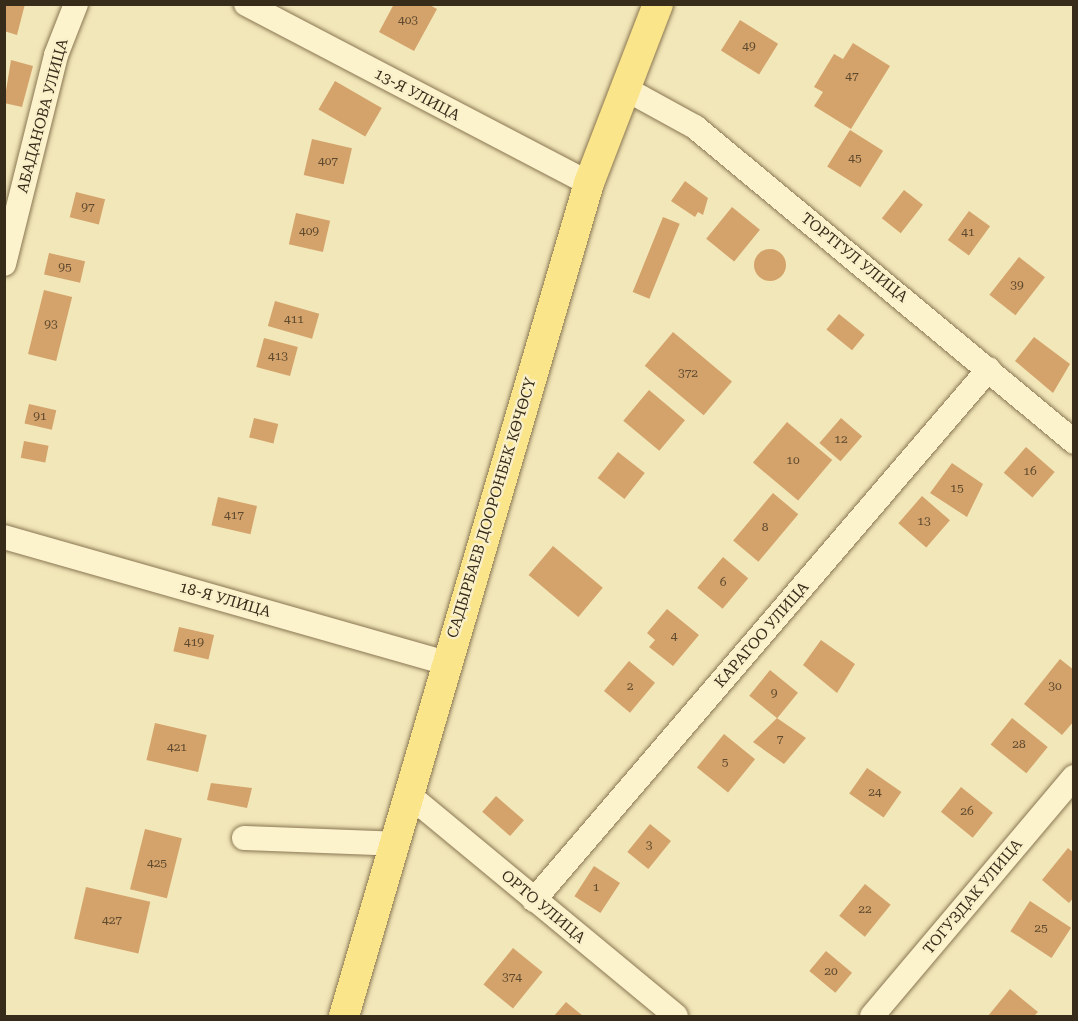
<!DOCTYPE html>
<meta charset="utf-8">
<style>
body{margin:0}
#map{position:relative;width:1078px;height:1021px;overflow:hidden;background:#f2e7b9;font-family:"Roboto Serif",serif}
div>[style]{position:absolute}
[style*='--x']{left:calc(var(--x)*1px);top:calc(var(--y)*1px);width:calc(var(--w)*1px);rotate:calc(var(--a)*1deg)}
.building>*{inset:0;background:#d4a36b;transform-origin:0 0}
.round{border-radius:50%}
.roads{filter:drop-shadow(0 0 2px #8a7652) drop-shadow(0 0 2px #8a7652)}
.minor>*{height:24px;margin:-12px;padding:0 12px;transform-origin:12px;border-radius:12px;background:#fcf3cd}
.major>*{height:30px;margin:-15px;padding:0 15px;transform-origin:15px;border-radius:15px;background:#fbe58b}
span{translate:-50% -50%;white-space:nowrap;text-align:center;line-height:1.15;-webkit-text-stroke:4.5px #f9f0c9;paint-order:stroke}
.number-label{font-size:12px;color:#5e492e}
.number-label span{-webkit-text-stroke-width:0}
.street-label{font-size:15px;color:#372b19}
.frame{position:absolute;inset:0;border:6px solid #372b19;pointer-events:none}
</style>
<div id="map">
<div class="building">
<div style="clip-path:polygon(4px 4px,25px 4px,17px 35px,4px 31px)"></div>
<div style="clip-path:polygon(394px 4px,428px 4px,437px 9px,414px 51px,379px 32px)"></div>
<div style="left:740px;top:20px;width:45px;height:36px;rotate:32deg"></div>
<div style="clip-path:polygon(853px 43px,890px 66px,851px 129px,814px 106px,823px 92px,814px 87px,834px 54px,843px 59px)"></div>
<div style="clip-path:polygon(11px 60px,33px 66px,22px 107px,4px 103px)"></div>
<div style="left:335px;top:81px;width:54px;height:33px;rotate:30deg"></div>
<div style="left:850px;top:130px;width:39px;height:43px;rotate:32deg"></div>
<div style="left:312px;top:139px;width:41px;height:37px;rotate:13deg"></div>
<div style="clip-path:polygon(685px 181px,708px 198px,703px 215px,698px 212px,695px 217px,671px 201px)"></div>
<div style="left:904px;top:190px;width:24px;height:36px;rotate:38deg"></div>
<div style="left:76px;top:192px;width:30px;height:26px;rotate:14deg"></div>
<div style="left:732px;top:207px;width:36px;height:41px;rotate:39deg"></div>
<div style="left:969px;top:211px;width:26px;height:36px;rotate:36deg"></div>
<div style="left:296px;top:213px;width:35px;height:32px;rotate:13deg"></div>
<div style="left:663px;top:217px;width:18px;height:81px;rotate:22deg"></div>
<div class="round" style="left:754px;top:249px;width:32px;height:32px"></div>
<div style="left:49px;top:253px;width:37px;height:22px;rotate:13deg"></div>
<div style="left:1019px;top:257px;width:33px;height:48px;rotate:38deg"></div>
<div style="left:44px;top:290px;width:29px;height:66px;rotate:14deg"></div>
<div style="left:275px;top:301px;width:46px;height:26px;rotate:16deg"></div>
<div style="left:839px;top:314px;width:33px;height:20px;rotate:39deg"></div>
<div style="left:673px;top:332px;width:77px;height:44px;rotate:40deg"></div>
<div style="clip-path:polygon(1034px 337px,1070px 364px,1053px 393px,1015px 361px)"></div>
<div style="left:264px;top:338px;width:35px;height:30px;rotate:15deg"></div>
<div style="left:649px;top:390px;width:47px;height:40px;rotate:40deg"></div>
<div style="left:29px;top:404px;width:28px;height:20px;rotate:13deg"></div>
<div style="left:254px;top:418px;width:25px;height:20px;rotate:14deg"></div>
<div style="left:841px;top:418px;width:28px;height:33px;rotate:41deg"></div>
<div style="left:787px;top:422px;width:59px;height:53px;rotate:40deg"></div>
<div style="left:24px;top:441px;width:25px;height:17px;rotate:11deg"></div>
<div style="left:1026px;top:447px;width:38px;height:34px;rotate:41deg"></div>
<div style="left:618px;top:452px;width:34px;height:33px;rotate:38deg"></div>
<div style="clip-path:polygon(952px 463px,983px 484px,967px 517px,930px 493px)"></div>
<div style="left:773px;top:493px;width:33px;height:62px;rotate:40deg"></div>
<div style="left:922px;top:496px;width:37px;height:36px;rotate:41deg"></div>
<div style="left:218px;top:497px;width:40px;height:29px;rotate:13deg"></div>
<div style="left:553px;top:546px;width:65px;height:38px;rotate:40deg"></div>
<div style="left:723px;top:557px;width:33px;height:40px;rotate:40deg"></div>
<div style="clip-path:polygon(667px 609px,699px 635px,673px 666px,649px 647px,655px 640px,647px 633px)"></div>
<div style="left:179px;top:627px;width:36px;height:25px;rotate:13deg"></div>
<div style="clip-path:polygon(821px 640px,855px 664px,837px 693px,803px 665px)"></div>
<div style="clip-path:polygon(1060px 659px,1074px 670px,1074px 721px,1062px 735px,1024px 704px)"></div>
<div style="left:629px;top:661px;width:34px;height:39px;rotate:40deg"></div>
<div style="left:770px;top:670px;width:36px;height:33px;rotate:39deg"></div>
<div style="clip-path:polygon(777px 718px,806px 738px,784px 764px,753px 742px)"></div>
<div style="left:1012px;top:718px;width:46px;height:34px;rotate:39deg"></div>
<div style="left:155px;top:723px;width:53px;height:38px;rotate:13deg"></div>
<div style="left:724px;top:734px;width:40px;height:43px;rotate:39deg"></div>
<div style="left:867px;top:768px;width:42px;height:31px;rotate:35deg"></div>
<div style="clip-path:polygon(211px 783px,252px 788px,247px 808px,207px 800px)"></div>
<div style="left:961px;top:787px;width:41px;height:32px;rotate:39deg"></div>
<div style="left:496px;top:796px;width:37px;height:21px;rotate:41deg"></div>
<div style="left:650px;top:824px;width:27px;height:36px;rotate:39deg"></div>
<div style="left:145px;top:829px;width:38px;height:62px;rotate:14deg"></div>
<div style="clip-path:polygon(1068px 848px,1074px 853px,1074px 897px,1069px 903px,1042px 880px)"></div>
<div style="left:594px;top:866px;width:31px;height:36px;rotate:33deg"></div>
<div style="left:865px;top:884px;width:33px;height:41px;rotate:39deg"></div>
<div style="left:86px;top:887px;width:66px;height:53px;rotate:13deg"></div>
<div style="left:1030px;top:901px;width:49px;height:36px;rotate:33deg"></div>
<div style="left:513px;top:948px;width:38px;height:47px;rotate:39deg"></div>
<div style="left:826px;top:951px;width:34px;height:26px;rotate:40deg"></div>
<div style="clip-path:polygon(1010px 989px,1038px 1012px,1034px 1016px,988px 1016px)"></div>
<div style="clip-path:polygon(566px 1002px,583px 1016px,554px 1016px)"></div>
</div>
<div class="roads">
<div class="minor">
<div style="--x:246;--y:4;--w:387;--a:27.6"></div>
<div style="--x:624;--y:88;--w:81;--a:28.8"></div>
<div style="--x:695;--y:127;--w:493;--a:39.7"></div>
<div style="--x:4;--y:264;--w:215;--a:-76"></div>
<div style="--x:56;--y:55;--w:55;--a:-68.6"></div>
<div style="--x:4;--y:537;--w:459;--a:15.9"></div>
<div style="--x:410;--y:796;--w:345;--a:39.6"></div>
<div style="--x:244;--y:838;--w:153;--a:2.2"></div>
<div style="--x:534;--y:900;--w:699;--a:-49.41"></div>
<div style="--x:872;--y:1016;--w:313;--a:-49.8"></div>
</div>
<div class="major">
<div style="--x:344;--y:1016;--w:868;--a:-73.61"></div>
<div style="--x:589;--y:183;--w:192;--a:-68.9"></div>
</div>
</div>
<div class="number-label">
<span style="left:408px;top:21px">403</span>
<span style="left:749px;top:47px">49</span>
<span style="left:852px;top:77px">47</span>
<span style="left:855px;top:159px">45</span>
<span style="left:328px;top:162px">407</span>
<span style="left:88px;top:208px">97</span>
<span style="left:309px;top:232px">409</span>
<span style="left:968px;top:233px">41</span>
<span style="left:65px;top:268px">95</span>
<span style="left:1017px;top:286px">39</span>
<span style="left:294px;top:320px">411</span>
<span style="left:51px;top:325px">93</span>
<span style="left:278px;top:357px">413</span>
<span style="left:688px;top:374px">372</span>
<span style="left:40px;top:417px">91</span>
<span style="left:841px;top:440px">12</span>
<span style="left:793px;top:461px">10</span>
<span style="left:1030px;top:472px">16</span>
<span style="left:957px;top:489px">15</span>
<span style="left:234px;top:516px">417</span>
<span style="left:924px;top:522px">13</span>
<span style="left:765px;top:528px">8</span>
<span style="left:723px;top:583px">6</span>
<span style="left:674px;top:637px">4</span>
<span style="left:194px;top:643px">419</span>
<span style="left:630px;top:687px">2</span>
<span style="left:1055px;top:687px">30</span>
<span style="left:774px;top:694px">9</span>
<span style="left:780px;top:740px">7</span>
<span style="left:1019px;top:745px">28</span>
<span style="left:177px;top:748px">421</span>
<span style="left:725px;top:763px">5</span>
<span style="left:875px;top:793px">24</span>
<span style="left:967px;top:812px">26</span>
<span style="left:649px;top:846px">3</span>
<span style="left:157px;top:864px">425</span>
<span style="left:596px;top:888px">1</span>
<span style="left:865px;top:910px">22</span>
<span style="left:112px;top:921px">427</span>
<span style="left:1041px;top:929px">25</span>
<span style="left:831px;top:972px">20</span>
<span style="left:512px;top:978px">374</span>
</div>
<div class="street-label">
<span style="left:417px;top:95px;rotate:28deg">13-Я УЛИЦА</span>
<span style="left:43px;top:116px;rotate:-75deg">АБАДАНОВА УЛИЦА</span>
<span style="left:854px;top:258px;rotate:39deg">ТОРТГУЛ УЛИЦА</span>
<span style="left:492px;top:508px;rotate:-73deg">САДЫРБАЕВ ДООРОНБЕК КӨЧӨСҮ</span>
<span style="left:225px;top:600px;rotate:16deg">18-Я УЛИЦА</span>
<span style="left:762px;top:635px;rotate:-49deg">КАРАГОО УЛИЦА</span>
<span style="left:973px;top:897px;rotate:-50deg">ТОГУЗДАК УЛИЦА</span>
<span style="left:543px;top:907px;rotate:40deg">ОРТО УЛИЦА</span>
</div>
<div class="frame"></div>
</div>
